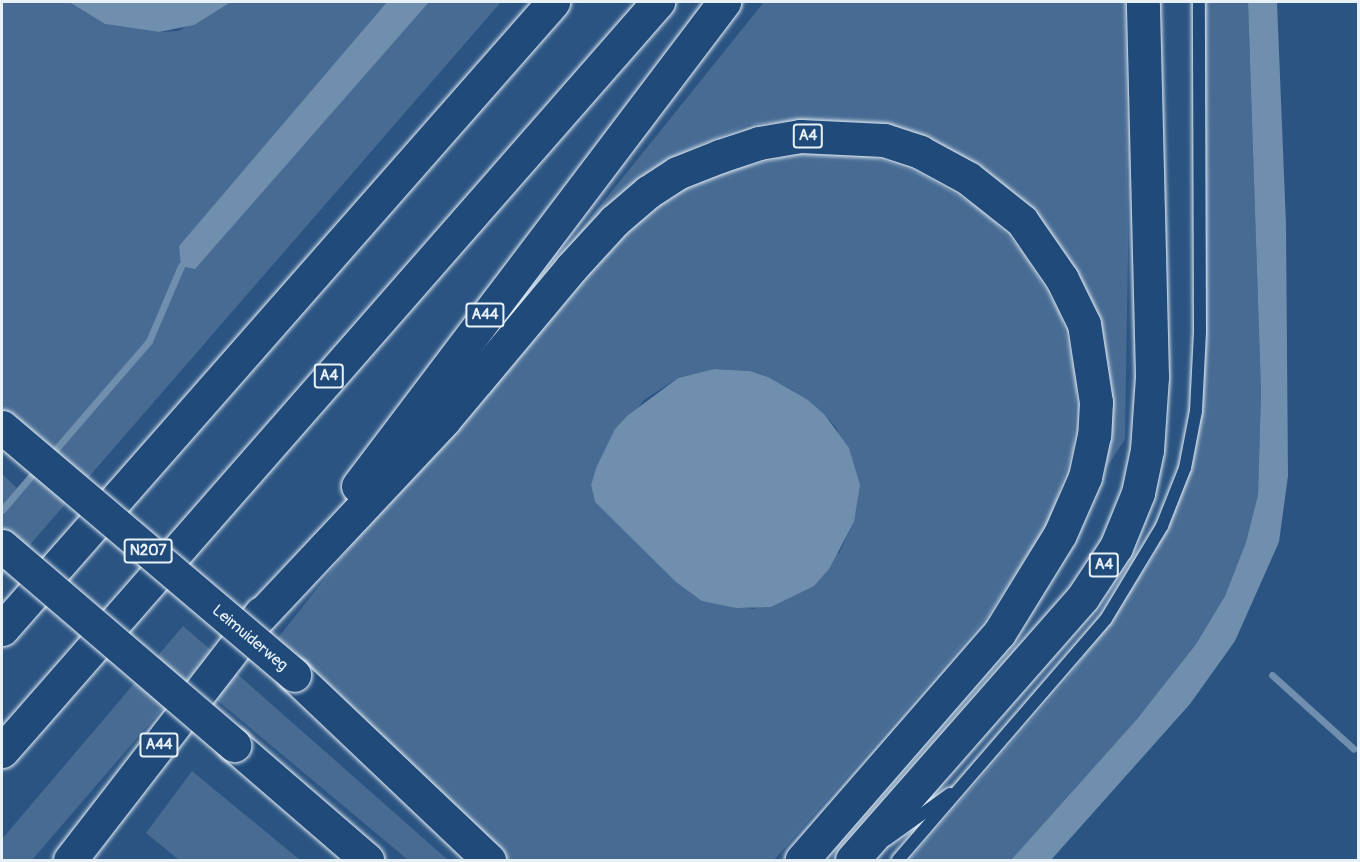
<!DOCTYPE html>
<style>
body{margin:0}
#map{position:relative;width:1360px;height:862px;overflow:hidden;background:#2b5482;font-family:Pangolin,sans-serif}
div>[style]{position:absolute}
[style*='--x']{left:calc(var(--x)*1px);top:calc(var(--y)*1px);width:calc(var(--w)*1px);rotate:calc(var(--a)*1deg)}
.green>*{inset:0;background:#476b93}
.water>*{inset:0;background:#708ead}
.stream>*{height:7px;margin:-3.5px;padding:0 3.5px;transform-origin:3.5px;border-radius:3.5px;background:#708ead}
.roads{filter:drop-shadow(0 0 2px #e8f1f8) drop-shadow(0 0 2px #e8f1f8)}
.service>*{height:12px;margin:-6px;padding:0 6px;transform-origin:6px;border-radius:6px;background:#1f4a7a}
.primary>*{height:33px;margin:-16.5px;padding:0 16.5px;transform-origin:16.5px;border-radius:16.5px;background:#1f4a7a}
.motorway>*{height:33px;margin:-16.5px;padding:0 16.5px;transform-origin:16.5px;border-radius:16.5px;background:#1f4a7a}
.bridges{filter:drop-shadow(0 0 2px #e8f1f8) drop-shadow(0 0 2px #e8f1f8)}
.primary-bridge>*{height:33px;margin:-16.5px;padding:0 16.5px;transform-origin:16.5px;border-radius:16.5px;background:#1f4a7a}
span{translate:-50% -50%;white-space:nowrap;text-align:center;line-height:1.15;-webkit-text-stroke:5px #1f4a7a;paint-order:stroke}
.shield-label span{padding:2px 4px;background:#1f4a7a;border:2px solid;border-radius:4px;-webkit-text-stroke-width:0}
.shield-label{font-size:15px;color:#e8f1f8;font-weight:700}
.street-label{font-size:16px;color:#e8f1f8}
.frame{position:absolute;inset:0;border:3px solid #e8f1f8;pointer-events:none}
</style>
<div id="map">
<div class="green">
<div style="clip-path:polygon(2px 2px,69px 2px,105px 24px,159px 32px,178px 31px,231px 2px,501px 2px,2px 577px,2px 474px,18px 489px,44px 460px,2px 422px)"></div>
<div style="clip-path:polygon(764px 2px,1125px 2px,1128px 247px,1125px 439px,1107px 467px,1110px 387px,1104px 336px,1064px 260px,878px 125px,810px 119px,748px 125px,688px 150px,558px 258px)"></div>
<div style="clip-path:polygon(1202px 2px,1248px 2px,1261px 392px,1258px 495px,1246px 542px,1225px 596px,1196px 644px,1137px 719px,1011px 860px,909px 860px,1063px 684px,1109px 623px,1154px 555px,1180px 486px,1194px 414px)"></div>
<div style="clip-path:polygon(evenodd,852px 150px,919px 173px,985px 211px,1023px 253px,1060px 313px,1077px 379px,1073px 449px,1049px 522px,987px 617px,774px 860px,501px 860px,266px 653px,429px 447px,640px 215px,690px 179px,801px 153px,852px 150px,714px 369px,750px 371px,768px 377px,825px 415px,837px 429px,854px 522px,839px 553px,754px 609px,702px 601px,595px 502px,591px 485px,596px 468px,644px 400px,678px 378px,714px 369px)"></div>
<div style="clip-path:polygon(183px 626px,212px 651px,32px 860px,2px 860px,2px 839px)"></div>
<div style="clip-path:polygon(234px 671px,448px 860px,408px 860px,212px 696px)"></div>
<div style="clip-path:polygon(192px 771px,300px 860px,179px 860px,146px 833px)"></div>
</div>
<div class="water">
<div style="clip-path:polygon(69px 2px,231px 2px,194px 25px,159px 32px,105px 24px)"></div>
<div style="clip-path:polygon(387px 2px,429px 2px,195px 269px,181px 266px,179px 246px)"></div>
<div style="clip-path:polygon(1248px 2px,1277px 2px,1286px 224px,1288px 476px,1279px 542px,1235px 641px,1190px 704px,1051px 860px,1011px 860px,1137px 719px,1196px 644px,1225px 596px,1246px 542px,1258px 495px,1261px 392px)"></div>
<div style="clip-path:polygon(714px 369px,750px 371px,768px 377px,808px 400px,825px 415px,849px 448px,860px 485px,854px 522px,829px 569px,814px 586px,771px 607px,736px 608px,702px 601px,676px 582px,595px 502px,591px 485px,596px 468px,615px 429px,627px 416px,678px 378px)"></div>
</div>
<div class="stream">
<div style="--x:49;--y:457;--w:153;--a:-49.2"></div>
<div style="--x:149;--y:341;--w:82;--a:-66.9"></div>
<div style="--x:2;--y:510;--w:54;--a:-49.5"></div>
<div style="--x:1272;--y:675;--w:110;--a:42.1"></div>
</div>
<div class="roads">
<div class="service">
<div style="--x:886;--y:840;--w:79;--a:-35.7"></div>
<div style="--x:898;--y:860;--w:318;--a:-49.2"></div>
<div style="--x:1106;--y:619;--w:109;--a:-58.9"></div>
<div style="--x:1162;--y:526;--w:62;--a:-68.4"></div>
<div style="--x:1185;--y:468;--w:58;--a:-79.1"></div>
<div style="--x:1196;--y:411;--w:80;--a:-87.1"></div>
<div style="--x:1200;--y:331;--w:329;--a:-90.2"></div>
</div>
<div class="primary">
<div style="--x:294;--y:675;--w:269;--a:43.5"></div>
<div style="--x:234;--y:745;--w:176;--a:40.8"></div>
</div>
<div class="motorway">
<div style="--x:358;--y:486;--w:607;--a:-52.9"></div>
<div style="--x:2;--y:629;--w:835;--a:-48.69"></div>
<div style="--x:247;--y:630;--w:288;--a:-46.8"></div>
<div style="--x:444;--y:420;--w:198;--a:-50.1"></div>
<div style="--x:571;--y:268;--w:64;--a:-47.5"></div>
<div style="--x:614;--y:221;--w:45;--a:-40.5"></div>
<div style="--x:648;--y:192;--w:35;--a:-33"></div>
<div style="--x:677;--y:173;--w:46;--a:-21.6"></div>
<div style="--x:720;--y:156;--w:41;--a:-18.4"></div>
<div style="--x:759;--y:143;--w:42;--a:-9.7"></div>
<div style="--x:800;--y:136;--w:84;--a:2.7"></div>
<div style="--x:884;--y:140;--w:38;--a:18"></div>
<div style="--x:920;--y:152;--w:55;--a:28.4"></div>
<div style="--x:968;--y:178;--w:69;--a:38.5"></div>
<div style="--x:1022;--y:221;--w:70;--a:55.4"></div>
<div style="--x:1062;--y:279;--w:50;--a:63.9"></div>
<div style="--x:1084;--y:324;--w:79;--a:81.3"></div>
<div style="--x:1096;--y:402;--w:33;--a:93"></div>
<div style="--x:1094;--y:435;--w:43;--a:102.1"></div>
<div style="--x:1085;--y:477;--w:62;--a:113.7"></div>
<div style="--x:1060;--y:534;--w:116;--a:121.6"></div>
<div style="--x:999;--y:633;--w:301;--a:131"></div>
<div style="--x:2;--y:751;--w:996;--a:-48.79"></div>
<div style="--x:70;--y:860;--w:312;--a:-52.3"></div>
<div style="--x:852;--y:860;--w:350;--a:-48.7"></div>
<div style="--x:1083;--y:597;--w:60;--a:-56.6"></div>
<div style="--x:1116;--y:547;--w:58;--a:-67.8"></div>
<div style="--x:1138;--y:493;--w:44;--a:-78.2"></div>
<div style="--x:1147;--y:450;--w:74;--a:-86.1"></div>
<div style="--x:1152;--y:376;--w:374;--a:-91.4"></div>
</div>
</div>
<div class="bridges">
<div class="primary-bridge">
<div style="--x:2;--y:427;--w:383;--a:40.3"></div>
<div style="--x:2;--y:546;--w:306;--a:40.6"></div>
</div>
</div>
<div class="shield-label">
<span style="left:808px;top:136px">A4</span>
<span style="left:485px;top:315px">A44</span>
<span style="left:329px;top:376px">A4</span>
<span style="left:148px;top:551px">N207</span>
<span style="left:1104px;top:565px">A4</span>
<span style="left:159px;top:745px">A44</span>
</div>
<div class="street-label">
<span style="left:250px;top:638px;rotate:40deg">Leimuiderweg</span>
</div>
<div class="frame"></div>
</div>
